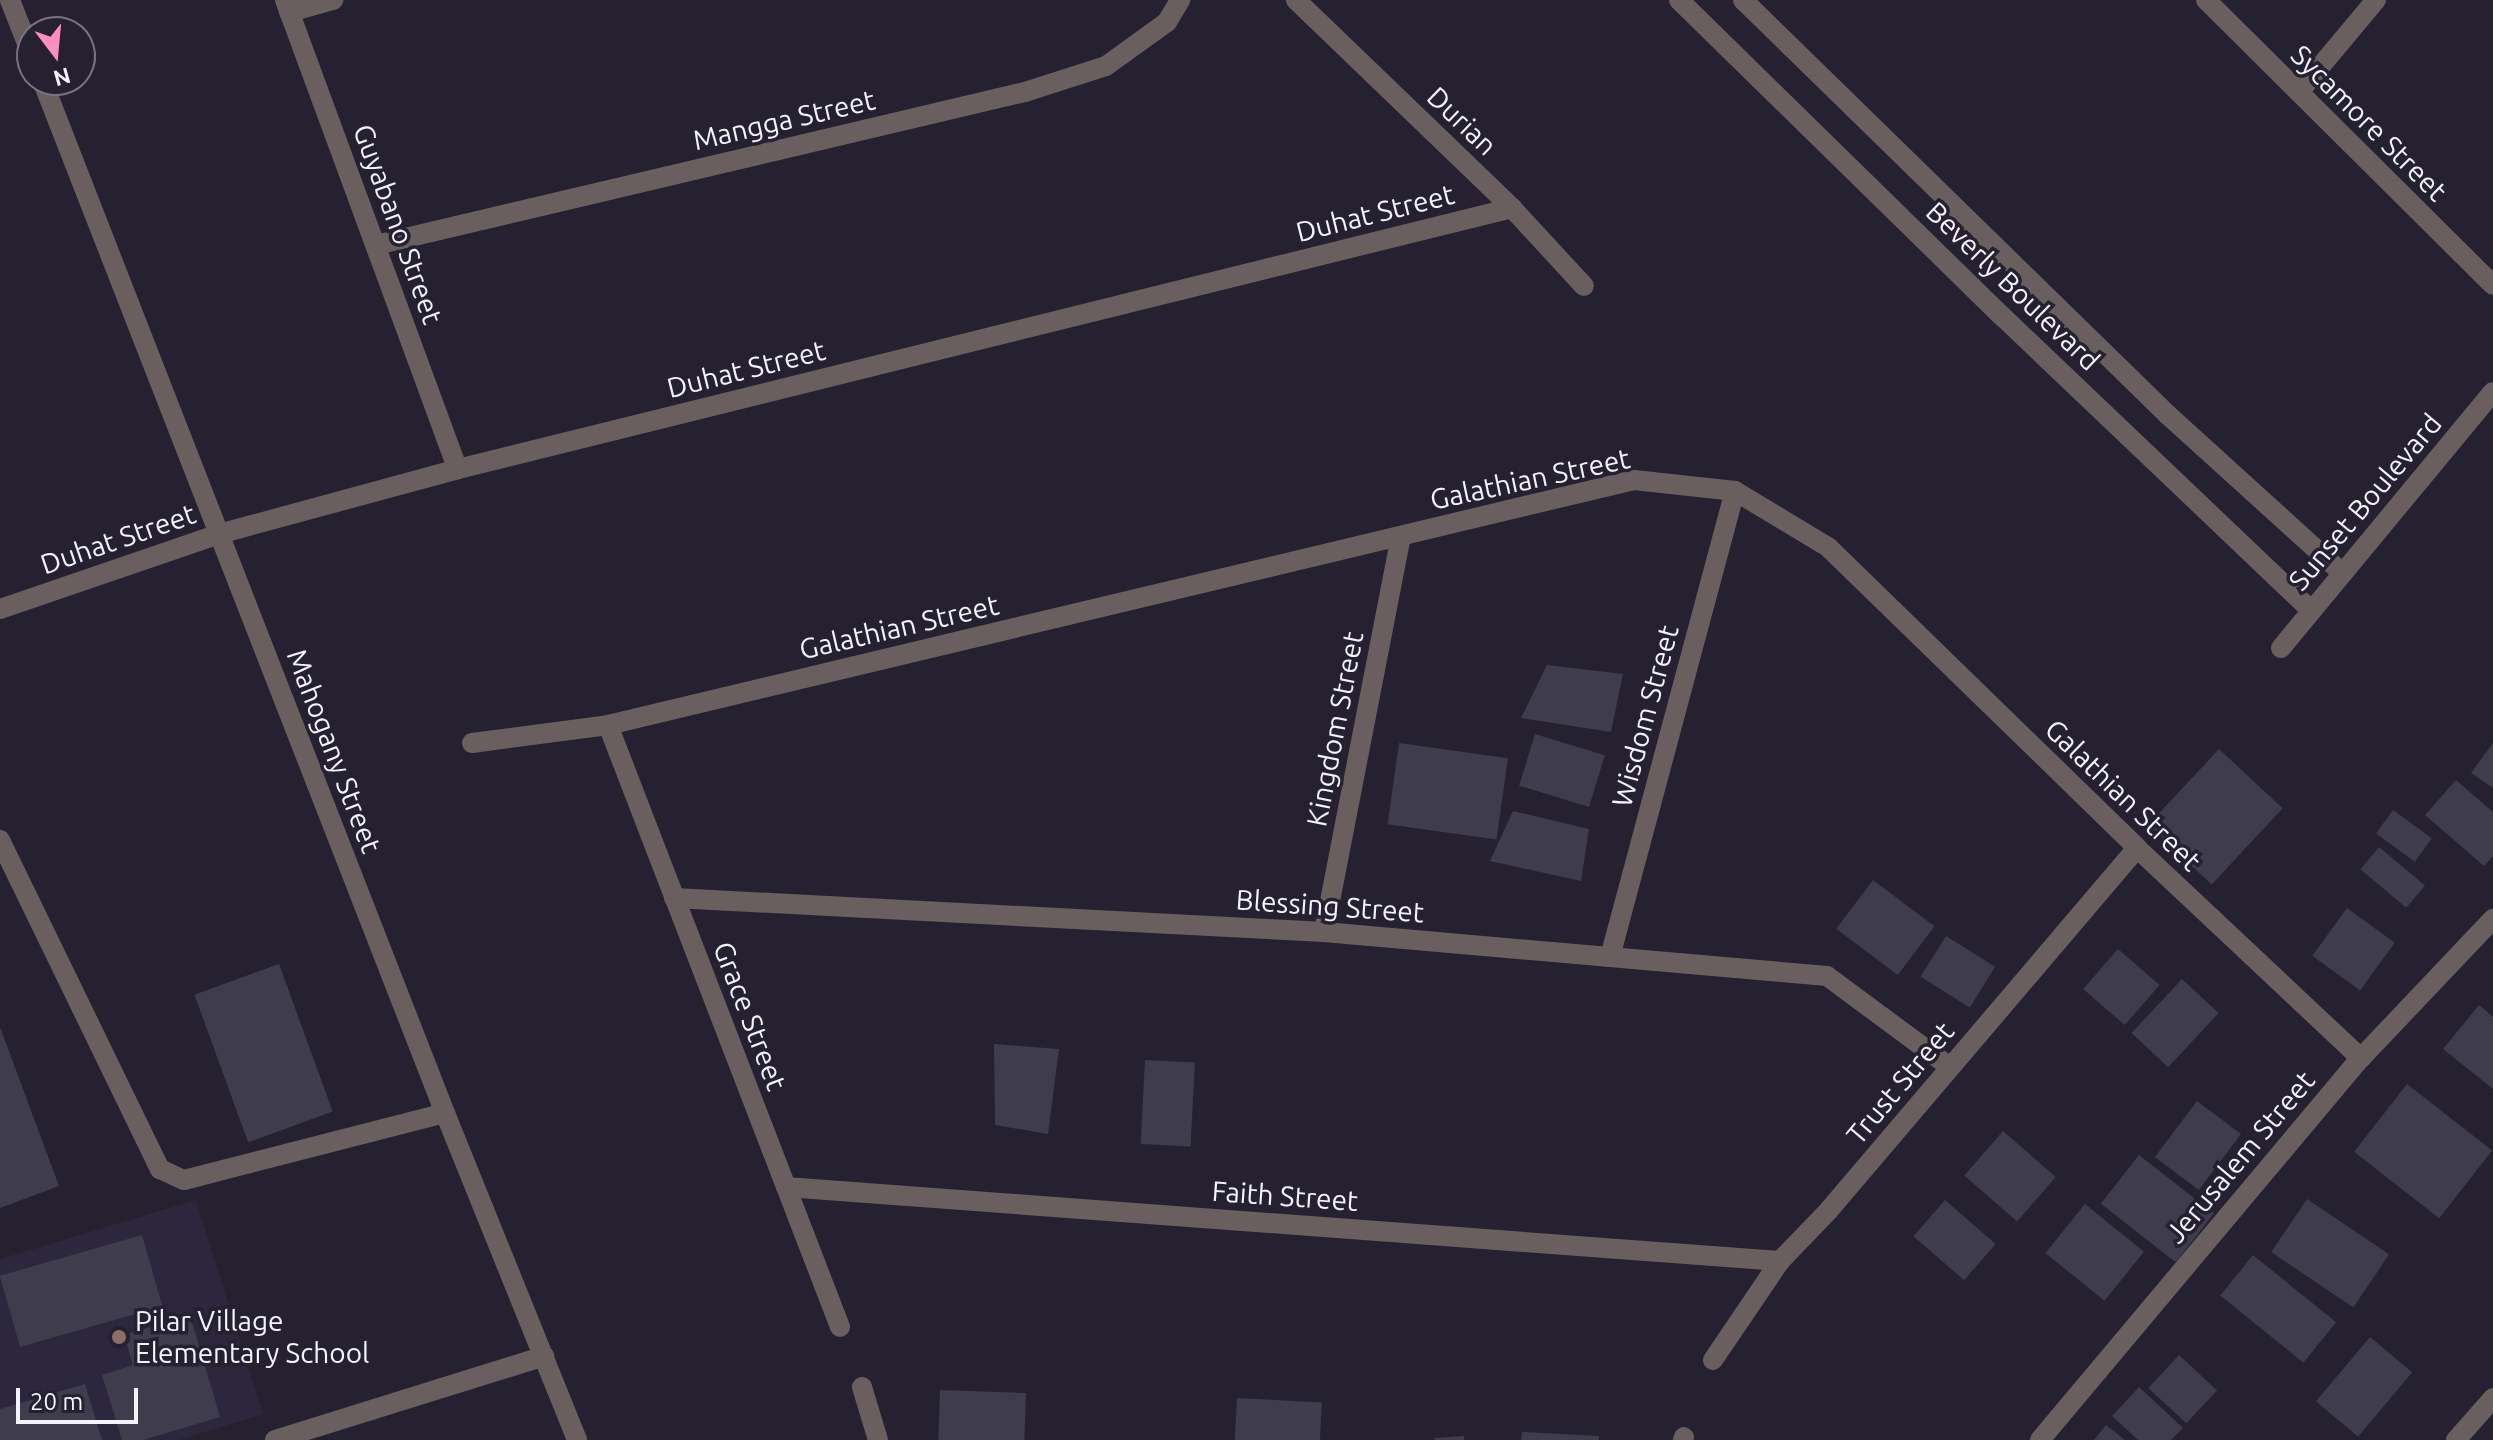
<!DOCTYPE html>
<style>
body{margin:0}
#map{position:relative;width:2493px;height:1440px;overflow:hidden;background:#252131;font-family:Ubuntu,sans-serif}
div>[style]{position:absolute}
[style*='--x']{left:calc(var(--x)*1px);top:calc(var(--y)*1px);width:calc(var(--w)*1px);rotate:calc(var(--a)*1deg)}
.built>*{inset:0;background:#2c273d}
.building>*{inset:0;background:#3f3c4d;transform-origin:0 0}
.service>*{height:20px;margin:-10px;padding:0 10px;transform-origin:10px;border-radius:10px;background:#6a5f5f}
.minor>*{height:20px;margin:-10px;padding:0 10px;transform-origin:10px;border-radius:10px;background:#6a5f5f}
.tertiary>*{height:20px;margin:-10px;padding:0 10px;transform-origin:10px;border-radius:10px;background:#6a5f5f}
.dots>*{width:22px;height:22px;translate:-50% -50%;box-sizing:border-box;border:4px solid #252131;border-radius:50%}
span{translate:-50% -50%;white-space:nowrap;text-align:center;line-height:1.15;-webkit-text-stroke:7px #252131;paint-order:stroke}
.street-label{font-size:28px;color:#f5f3fe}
.poi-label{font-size:28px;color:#f5f3fe}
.left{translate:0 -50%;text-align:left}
.north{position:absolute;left:16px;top:16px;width:80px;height:80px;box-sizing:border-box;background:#252131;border:2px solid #787583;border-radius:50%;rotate:164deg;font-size:22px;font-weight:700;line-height:32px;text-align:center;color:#f5f3fe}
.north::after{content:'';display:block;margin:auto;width:28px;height:36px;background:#fd8ebf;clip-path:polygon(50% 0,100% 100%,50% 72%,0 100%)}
.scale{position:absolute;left:16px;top:1388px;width:122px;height:36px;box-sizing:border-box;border:4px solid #f5f3fe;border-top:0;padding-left:10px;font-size:24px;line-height:28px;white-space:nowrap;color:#f5f3fe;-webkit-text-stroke:6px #252131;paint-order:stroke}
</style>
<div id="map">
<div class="built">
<div style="clip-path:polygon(196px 1200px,263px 1414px,179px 1440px,0 1440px,0 1259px)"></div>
</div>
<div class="building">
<div style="clip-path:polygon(1547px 665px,1623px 674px,1611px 732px,1521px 718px)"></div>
<div style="left:1535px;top:734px;width:73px;height:54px;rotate:17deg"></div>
<div style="left:1399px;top:743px;width:110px;height:82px;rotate:8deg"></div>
<div style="clip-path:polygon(2493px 743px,2493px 788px,2471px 773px)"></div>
<div style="left:2219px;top:749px;width:87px;height:104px;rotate:43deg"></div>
<div style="clip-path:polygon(2456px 780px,2493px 812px,2493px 856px,2484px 866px,2425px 815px)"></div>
<div style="left:2393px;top:810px;width:48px;height:29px;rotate:36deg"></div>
<div style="clip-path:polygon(1513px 811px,1589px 829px,1581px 881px,1490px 861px)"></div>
<div style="left:2379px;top:847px;width:60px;height:29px;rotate:40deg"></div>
<div style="left:1873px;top:880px;width:77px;height:61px;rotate:37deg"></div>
<div style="left:2347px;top:908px;width:59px;height:59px;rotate:36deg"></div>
<div style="left:1946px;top:936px;width:58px;height:48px;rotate:32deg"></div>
<div style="left:2118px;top:949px;width:55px;height:53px;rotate:41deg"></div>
<div style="left:279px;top:964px;width:157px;height:90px;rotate:70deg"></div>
<div style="left:2182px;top:979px;width:50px;height:74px;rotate:43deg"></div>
<div style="clip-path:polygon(2479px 1005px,2493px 1017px,2493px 1089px,2443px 1049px)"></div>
<div style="clip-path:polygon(0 1027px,59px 1186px,0 1208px)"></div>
<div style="clip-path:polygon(994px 1044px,1059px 1049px,1048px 1134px,995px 1125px)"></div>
<div style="left:1145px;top:1060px;width:50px;height:84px;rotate:3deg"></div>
<div style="left:2407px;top:1084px;width:108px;height:86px;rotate:38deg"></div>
<div style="left:2197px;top:1101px;width:55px;height:70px;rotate:37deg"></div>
<div style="left:2003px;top:1131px;width:70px;height:59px;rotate:41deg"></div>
<div style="left:2139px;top:1155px;width:95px;height:62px;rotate:38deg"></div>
<div style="left:2307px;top:1199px;width:99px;height:64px;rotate:34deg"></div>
<div style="left:1945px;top:1200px;width:67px;height:48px;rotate:41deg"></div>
<div style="left:2085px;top:1204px;width:76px;height:63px;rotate:39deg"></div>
<div style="left:142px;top:1235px;width:74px;height:148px;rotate:74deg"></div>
<div style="left:2253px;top:1255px;width:107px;height:52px;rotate:39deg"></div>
<div style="clip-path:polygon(190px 1315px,220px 1417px,143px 1440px,122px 1440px,102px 1375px,133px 1365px,124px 1335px)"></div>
<div style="left:2370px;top:1337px;width:55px;height:84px;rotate:40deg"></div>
<div style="left:2179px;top:1355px;width:52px;height:45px;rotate:43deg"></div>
<div style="clip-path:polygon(85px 1384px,102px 1440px,0 1440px,0 1409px)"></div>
<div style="clip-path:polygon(2139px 1387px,2183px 1428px,2171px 1440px,2138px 1440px,2112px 1416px)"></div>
<div style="left:940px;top:1390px;width:86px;height:50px;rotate:2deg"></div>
<div style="left:1237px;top:1398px;width:85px;height:42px;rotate:3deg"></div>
<div style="clip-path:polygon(2106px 1425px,2125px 1440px,2094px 1440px)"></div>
<div style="clip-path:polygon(1522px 1432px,1599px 1436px,1599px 1440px,1521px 1440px)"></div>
<div style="clip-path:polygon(1464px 1436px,1464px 1440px,1435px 1440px,1435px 1438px)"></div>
</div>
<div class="service">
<div style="--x:0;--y:840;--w:366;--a:64.1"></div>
<div style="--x:160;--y:1169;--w:26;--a:25"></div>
<div style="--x:184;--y:1180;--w:269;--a:-14.4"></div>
</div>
<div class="minor">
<div style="--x:10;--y:0;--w:60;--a:68.6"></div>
<div style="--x:285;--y:0;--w:500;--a:69.8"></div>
<div style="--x:1296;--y:0;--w:300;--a:43.9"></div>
<div style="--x:1512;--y:208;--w:106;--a:47.3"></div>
<div style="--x:1679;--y:0;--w:452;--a:44.4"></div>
<div style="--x:2002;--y:316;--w:427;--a:43.6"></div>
<div style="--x:1743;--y:0;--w:594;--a:44.32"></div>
<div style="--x:2168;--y:415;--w:235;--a:42.2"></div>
<div style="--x:2206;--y:0;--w:404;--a:44.8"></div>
<div style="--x:289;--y:12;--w:46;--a:-15.3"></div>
<div style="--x:42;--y:80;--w:1109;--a:68.69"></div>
<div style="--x:445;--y:1113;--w:353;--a:68"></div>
<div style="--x:2299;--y:92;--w:120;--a:-50.1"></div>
<div style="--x:376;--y:245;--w:667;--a:-13.27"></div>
<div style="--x:1025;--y:92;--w:85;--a:-17.8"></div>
<div style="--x:1106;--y:66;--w:75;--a:-35.8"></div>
<div style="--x:1167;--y:22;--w:26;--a:-59"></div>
<div style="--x:0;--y:609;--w:231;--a:-18.9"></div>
<div style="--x:219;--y:534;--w:248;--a:-15.2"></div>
<div style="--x:458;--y:469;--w:1086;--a:-13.91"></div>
<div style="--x:2281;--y:648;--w:332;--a:-50.4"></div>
<div style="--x:608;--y:725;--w:645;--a:68.92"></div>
<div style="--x:472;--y:743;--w:137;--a:-7.5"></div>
<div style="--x:608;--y:725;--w:1055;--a:-13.43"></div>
<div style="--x:1634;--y:480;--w:102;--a:6.2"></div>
<div style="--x:1735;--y:491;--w:109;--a:31.1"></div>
<div style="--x:1828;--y:547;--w:431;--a:44.2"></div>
<div style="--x:2137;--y:848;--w:307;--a:43.2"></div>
<div style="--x:674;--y:898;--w:651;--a:2.99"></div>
<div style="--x:1324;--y:932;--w:505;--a:5"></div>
<div style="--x:1827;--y:976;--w:153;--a:36.5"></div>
<div style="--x:1324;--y:932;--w:403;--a:-79"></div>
<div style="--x:1610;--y:957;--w:482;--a:-75"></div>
<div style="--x:786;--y:1187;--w:997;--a:4.26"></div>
<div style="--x:1713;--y:1360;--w:120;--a:-55.9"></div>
<div style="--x:1780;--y:1261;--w:71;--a:-46.1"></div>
<div style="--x:1829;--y:1210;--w:475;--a:-49.6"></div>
<div style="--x:862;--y:1387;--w:55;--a:73.2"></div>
<div style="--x:275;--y:1440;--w:282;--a:-17.3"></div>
<div style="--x:1683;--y:1440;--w:3;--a:-72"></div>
<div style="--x:2456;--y:1440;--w:56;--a:-48.6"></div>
</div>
<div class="tertiary">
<div style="--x:2040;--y:1440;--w:499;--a:-50"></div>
<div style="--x:2361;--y:1058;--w:192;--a:-46.5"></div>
</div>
<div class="dots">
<div style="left:119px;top:1337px;background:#8d6e63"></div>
</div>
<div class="street-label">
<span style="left:784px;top:120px;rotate:-13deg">Mangga Street</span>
<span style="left:1462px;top:121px;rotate:44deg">Durian</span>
<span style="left:2369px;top:123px;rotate:45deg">Sycamore Street</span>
<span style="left:1375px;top:213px;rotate:-14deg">Duhat Street</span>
<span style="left:398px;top:224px;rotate:70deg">Guyabano Street</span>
<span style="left:2013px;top:286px;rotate:44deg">Beverly Boulevard</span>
<span style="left:746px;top:369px;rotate:-14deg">Duhat Street</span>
<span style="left:1530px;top:479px;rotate:-12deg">Galathian Street</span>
<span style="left:2365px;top:502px;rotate:-50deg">Sunset Boulevard</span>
<span style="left:118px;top:539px;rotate:-19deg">Duhat Street</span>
<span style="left:899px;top:627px;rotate:-13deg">Galathian Street</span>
<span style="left:1645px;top:716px;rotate:-75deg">Wisdom Street</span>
<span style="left:1335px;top:729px;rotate:-79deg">Kingdom Street</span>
<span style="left:334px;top:751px;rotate:69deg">Mahogany Street</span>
<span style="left:2123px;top:795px;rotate:44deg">Galathian Street</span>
<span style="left:1330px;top:906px;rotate:4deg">Blessing Street</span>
<span style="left:750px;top:1016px;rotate:69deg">Grace Street</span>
<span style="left:1900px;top:1083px;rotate:-50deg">Trust Street</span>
<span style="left:2240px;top:1157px;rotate:-50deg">Jerusalem Street</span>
<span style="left:1285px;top:1196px;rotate:4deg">Faith Street</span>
</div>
<div class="poi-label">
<span class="left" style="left:135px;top:1337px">Pilar Village<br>Elementary School</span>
</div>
<div class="north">N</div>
<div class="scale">20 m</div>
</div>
